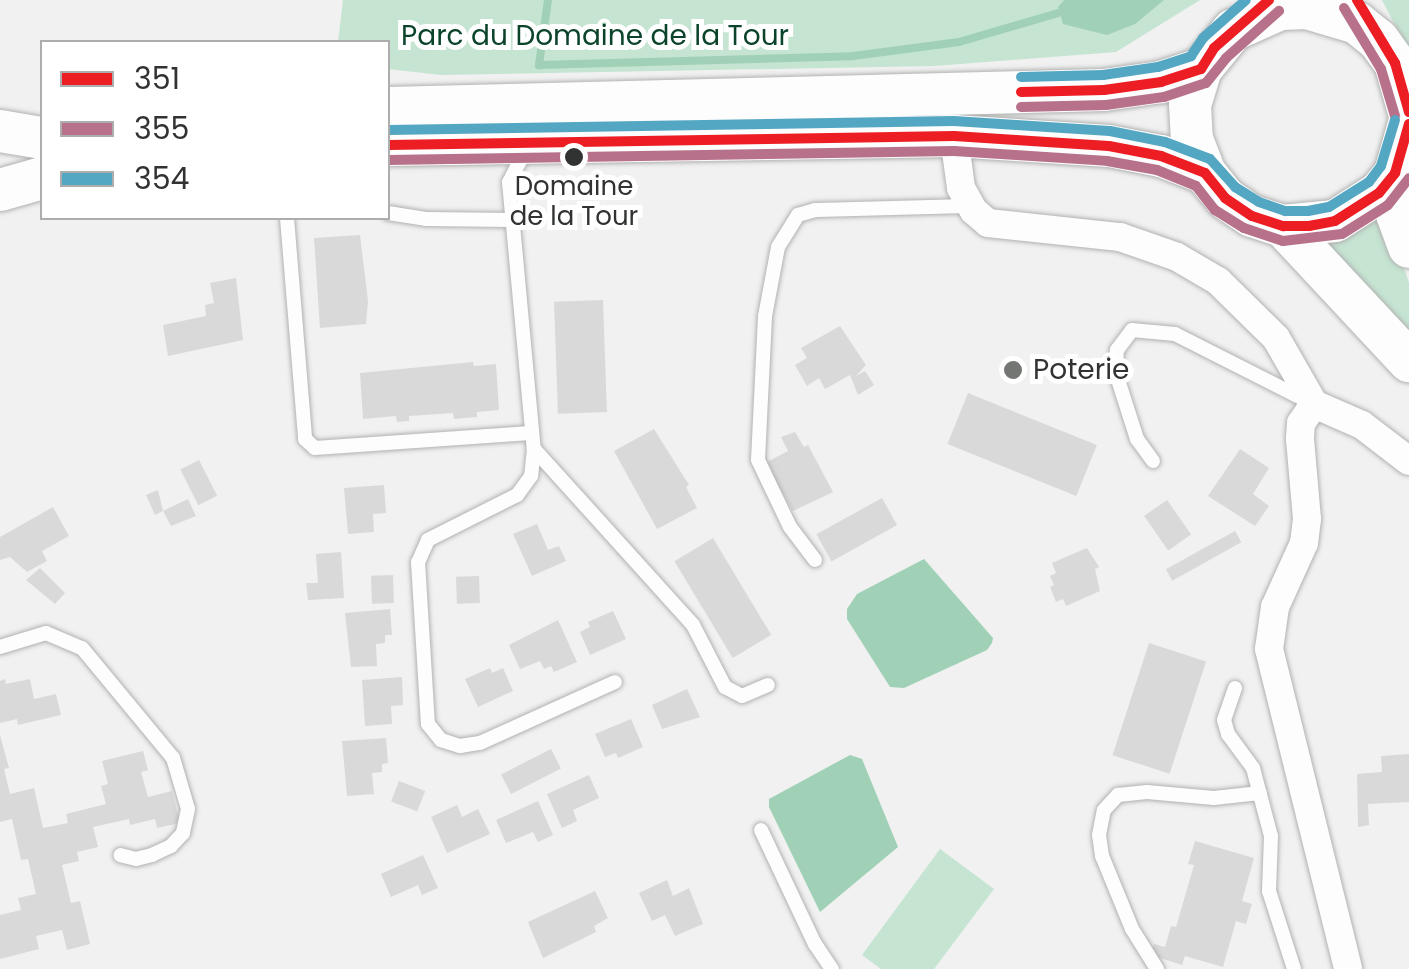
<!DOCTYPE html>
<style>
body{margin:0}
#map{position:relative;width:1409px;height:969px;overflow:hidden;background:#f0f1f0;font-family:Poppins,sans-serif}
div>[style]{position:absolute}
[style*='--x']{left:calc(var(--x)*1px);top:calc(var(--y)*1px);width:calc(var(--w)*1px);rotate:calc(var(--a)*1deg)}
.green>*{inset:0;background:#c5e4d2}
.water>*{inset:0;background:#a0d1b6}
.stream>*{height:8px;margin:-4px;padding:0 4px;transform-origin:4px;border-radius:4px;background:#a0d1b6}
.building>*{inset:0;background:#d9d9d9;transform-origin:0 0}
.roads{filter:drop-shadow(0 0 2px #b1b2b1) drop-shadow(0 0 2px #b1b2b1)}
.service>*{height:14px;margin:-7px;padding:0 7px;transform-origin:7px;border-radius:7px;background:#fdfdfd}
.minor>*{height:28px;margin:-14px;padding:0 14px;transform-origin:14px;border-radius:14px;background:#fdfdfd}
.primary>*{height:42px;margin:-21px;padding:0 21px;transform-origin:21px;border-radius:21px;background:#fdfdfd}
.bus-1>*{height:10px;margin:-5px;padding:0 5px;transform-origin:5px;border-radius:5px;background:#ed1d24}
.bus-2>*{height:10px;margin:-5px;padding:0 5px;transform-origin:5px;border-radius:5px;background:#b7718a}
.bus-3>*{height:10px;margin:-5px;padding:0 5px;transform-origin:5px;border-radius:5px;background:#54a7c3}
.dots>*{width:28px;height:28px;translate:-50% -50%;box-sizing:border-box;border:5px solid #fff;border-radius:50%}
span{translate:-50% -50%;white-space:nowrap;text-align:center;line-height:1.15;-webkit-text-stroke:10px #fff;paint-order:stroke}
.bus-label{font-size:26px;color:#313332}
.park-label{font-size:28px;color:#0b442b}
.poi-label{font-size:28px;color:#313332}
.left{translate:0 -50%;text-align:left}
.legend{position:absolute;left:40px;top:40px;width:350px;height:180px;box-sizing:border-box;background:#fff;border:2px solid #adadad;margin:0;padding:12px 18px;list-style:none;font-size:30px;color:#313332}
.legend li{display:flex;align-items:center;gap:20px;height:50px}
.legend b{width:50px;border:2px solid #adadad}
</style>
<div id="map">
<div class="green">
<div style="clip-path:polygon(343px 0,1200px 0,1116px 52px,935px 66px,441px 75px,388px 69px,388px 42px,338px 42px)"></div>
<div style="clip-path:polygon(1382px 0,1409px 0,1409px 47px,1395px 25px)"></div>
<div style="clip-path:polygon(1383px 203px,1409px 283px,1409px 341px,1317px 239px)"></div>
<div style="clip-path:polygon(940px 849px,994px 889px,934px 969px,881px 969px,862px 955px)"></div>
</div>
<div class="water">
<div style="clip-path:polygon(1064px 0,1164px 0,1135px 24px,1107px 35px,1063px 24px,1058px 7px)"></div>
<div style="clip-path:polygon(924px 559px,993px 638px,992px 643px,987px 650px,904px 688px,890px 687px,847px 619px,847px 609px,857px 594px)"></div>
<div style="clip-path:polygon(850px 755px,862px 759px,898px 847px,820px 912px,769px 807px,769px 799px)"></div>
</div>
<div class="stream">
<div style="--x:548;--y:0;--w:66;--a:97.9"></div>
<div style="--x:539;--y:65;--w:314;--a:-1.6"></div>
<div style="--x:853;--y:56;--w:107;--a:-7.5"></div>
<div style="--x:959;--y:42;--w:103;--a:-16.3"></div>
</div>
<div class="building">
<div style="clip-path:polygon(360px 235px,368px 301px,366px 324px,320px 328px,314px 238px)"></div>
<div style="clip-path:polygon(236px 278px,243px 340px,168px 356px,163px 325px,206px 316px,205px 305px,214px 303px,210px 283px)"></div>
<div style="left:603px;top:300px;width:112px;height:49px;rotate:88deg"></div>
<div style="clip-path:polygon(840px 326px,866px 365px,856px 376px,865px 371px,874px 385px,858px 395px,850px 375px,825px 389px,819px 378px,807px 386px,795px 365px,807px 358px,801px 348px)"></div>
<div style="clip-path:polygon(473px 362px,474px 366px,496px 364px,499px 410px,477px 412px,477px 417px,454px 419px,453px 413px,409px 416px,409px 421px,397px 422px,396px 416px,363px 419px,360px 373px)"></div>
<div style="left:968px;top:393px;width:139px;height:55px;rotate:22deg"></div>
<div style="clip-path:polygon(654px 429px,689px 485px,686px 487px,697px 508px,657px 529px,614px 451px)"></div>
<div style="clip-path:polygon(795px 432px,804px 447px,808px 445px,833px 492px,793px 511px,765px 463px,788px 451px,781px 437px)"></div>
<div style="clip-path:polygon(1240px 449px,1269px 468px,1253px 494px,1269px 506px,1255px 526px,1208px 496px)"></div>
<div style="left:199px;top:460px;width:40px;height:21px;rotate:63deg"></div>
<div style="clip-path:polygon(384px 485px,386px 513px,373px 514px,374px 532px,348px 534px,344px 488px)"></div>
<div style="clip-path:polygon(158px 490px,163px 511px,188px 499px,196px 516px,171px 526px,163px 511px,155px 515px,146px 495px)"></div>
<div style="left:882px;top:498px;width:31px;height:75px;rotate:61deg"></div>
<div style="left:1167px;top:500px;width:42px;height:28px;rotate:55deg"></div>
<div style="clip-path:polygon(53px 507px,69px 536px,42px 551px,47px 561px,27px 572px,10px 557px,0 560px,0 537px)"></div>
<div style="clip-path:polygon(537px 524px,548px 550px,559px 546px,566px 561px,532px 576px,513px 534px)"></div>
<div style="left:1235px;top:531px;width:13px;height:79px;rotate:61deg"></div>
<div style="left:713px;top:538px;width:113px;height:45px;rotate:59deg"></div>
<div style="clip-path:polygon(1087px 548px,1099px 567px,1095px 569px,1100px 591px,1066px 606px,1063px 599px,1056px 602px,1050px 587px,1054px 585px,1050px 576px,1056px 573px,1052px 563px)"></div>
<div style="clip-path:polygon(341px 552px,344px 598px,308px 600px,306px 583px,318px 583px,316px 554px)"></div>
<div style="clip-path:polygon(40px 568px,65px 593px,55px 604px,26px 580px)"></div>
<div style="left:393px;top:575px;width:28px;height:22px;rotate:88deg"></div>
<div style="left:479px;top:576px;width:27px;height:23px;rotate:88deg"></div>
<div style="clip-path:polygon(390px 609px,392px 635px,385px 635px,385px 643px,376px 644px,377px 666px,351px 667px,345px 613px)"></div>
<div style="clip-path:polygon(613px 611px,626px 639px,590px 655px,580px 632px,590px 627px,588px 622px)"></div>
<div style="clip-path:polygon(558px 620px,577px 662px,554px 672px,551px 666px,544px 669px,540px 661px,520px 669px,509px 645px)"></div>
<div style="left:1149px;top:643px;width:60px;height:118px;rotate:18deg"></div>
<div style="clip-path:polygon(490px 668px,492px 673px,503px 668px,513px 691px,478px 707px,465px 679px)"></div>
<div style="clip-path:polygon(402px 677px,403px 705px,391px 706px,392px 724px,365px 726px,362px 680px)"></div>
<div style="clip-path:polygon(5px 679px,6px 684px,30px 679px,34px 699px,56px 694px,61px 715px,18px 725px,17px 719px,0 723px,0 681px)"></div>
<div style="clip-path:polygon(687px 689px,700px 717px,662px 729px,652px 705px)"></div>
<div style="clip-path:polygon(631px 719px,643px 747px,618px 758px,616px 753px,605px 757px,595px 734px)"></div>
<div style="clip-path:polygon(0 735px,9px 768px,4px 769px,10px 794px,34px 788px,43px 828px,68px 823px,66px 814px,106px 804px,101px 786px,108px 784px,102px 761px,143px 751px,148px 770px,141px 772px,148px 797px,172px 791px,180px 823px,157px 828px,155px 819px,130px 825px,129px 819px,93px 827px,98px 847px,77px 852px,79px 861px,62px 865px,71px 903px,80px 901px,90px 944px,67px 950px,62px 930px,36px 936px,39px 949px,0 959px,0 915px,21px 910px,18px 898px,36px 894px,28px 859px,21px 860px,12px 819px,0 822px)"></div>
<div style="clip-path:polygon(386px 738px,388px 763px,382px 764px,382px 772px,372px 773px,374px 794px,347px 796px,342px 741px)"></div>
<div style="left:551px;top:749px;width:22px;height:56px;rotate:63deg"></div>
<div style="clip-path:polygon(1409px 754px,1409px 802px,1368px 804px,1369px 825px,1358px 827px,1357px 774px,1382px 772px,1381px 756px)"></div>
<div style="clip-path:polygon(589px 775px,599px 798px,573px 810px,577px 821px,562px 828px,547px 794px)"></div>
<div style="left:399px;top:781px;width:28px;height:22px;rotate:21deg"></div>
<div style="clip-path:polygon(538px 801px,553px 835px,538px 842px,533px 832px,506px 843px,496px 820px)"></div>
<div style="clip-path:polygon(457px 805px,462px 817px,478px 809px,490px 834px,447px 853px,431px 817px)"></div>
<div style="clip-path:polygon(1195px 841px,1254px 858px,1242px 901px,1252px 904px,1246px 924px,1236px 921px,1223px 967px,1185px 956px,1182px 965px,1151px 955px,1154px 944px,1165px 947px,1171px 926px,1176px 927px,1194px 865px,1188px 864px)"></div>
<div style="clip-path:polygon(423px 855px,438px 888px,422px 895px,418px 885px,391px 897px,381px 874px)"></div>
<div style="clip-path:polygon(667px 880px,673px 896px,689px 888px,703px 924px,675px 936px,665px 915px,652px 921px,639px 893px)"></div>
<div style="clip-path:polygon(595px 891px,608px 918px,594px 926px,596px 932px,543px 958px,528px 922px)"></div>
</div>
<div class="roads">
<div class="service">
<div style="--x:525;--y:151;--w:35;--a:117"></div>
<div style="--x:509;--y:182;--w:268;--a:84.7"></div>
<div style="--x:534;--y:449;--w:27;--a:96"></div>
<div style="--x:531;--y:476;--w:24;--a:126"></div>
<div style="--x:517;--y:495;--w:100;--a:153.2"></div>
<div style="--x:428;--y:540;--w:24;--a:114"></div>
<div style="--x:418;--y:562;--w:162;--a:86.5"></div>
<div style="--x:428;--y:724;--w:21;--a:51"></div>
<div style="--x:441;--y:740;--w:20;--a:18"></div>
<div style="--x:460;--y:746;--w:20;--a:-9"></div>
<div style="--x:480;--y:743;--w:148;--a:-24.3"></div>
<div style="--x:388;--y:213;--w:38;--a:9"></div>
<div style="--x:426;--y:219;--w:86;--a:0.7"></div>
<div style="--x:287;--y:218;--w:222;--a:85.3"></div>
<div style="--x:305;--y:439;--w:13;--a:42"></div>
<div style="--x:315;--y:448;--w:216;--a:-4"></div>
<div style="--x:534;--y:449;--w:237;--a:47.9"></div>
<div style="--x:693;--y:625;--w:70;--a:62.7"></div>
<div style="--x:725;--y:687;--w:19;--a:28"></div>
<div style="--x:742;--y:696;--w:28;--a:-23"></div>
<div style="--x:1153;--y:461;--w:27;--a:-126"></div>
<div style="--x:1137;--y:439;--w:69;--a:-107.7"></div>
<div style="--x:1116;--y:373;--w:23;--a:-88"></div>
<div style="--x:1117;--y:350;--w:25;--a:-53"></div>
<div style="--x:1132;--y:330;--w:43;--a:5.3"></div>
<div style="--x:1175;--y:334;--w:150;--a:26.9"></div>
<div style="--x:815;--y:560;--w:41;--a:-127.1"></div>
<div style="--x:790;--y:527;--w:74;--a:-115.5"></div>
<div style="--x:758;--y:460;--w:144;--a:-87.2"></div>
<div style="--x:765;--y:316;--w:70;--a:-79.3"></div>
<div style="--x:778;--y:247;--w:38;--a:-58"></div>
<div style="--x:798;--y:215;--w:18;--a:-16"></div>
<div style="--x:815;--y:210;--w:155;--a:-1.5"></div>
<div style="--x:0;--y:647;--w:48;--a:-16.9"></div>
<div style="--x:46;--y:633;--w:39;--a:23"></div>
<div style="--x:82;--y:648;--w:143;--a:50.4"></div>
<div style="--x:173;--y:758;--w:53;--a:73.6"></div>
<div style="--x:188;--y:809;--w:25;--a:102"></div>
<div style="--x:183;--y:833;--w:18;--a:133"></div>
<div style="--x:171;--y:846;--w:21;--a:155"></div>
<div style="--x:152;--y:855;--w:16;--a:166"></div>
<div style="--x:136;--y:859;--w:16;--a:-166"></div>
<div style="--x:1235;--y:688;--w:34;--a:109"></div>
<div style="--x:1224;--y:720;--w:15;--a:74"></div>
<div style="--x:1228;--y:734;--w:42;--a:53.7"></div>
<div style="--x:1253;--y:768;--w:70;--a:75.2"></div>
<div style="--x:1271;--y:836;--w:55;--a:92.1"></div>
<div style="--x:1269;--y:891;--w:82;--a:72.2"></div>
<div style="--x:761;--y:830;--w:126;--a:64.7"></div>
<div style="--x:815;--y:944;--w:30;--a:56"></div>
<div style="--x:1157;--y:969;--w:47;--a:-122"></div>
<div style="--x:1132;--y:929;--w:79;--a:-112.3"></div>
<div style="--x:1102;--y:856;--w:21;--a:-98"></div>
<div style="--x:1099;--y:835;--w:25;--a:-79"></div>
<div style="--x:1104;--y:810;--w:21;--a:-47"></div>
<div style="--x:1118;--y:795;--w:29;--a:-6"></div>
<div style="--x:1147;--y:792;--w:67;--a:5.1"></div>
<div style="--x:1214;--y:798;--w:46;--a:-6.2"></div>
</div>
<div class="minor">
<div style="--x:954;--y:136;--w:52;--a:82.3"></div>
<div style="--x:961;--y:188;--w:26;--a:61"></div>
<div style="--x:974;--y:211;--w:18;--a:41"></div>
<div style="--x:988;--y:223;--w:133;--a:6.1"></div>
<div style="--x:1120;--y:237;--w:60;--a:19.3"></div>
<div style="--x:1177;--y:257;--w:48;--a:30.3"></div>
<div style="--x:1218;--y:281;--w:81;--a:44.5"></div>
<div style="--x:1276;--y:338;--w:76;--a:60.1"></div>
<div style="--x:1314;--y:404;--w:52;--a:23.6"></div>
<div style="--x:1362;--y:425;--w:59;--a:37.5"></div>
<div style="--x:1314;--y:404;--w:23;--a:124"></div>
<div style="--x:1301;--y:423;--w:16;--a:94"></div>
<div style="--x:1300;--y:439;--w:80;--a:85"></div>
<div style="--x:1307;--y:519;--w:24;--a:97"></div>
<div style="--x:1304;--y:543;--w:70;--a:114.4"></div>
<div style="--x:1275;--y:607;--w:42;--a:98.1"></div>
<div style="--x:1269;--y:649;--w:330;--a:76.1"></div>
</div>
<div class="primary">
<div style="--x:388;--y:108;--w:716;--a:-1.44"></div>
<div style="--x:1104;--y:90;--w:58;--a:-8"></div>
<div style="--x:1161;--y:82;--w:42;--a:-18"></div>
<div style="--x:1409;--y:112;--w:51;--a:-105.9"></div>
<div style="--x:1395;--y:63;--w:29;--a:-126"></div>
<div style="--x:1378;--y:40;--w:27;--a:-141"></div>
<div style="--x:1357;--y:23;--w:52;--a:-163.3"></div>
<div style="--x:1307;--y:8;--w:27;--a:178"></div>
<div style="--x:1280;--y:9;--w:51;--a:155.9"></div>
<div style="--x:1233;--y:30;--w:50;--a:129.4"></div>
<div style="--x:1201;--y:69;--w:37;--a:107"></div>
<div style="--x:1190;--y:104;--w:35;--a:87"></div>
<div style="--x:1192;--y:139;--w:36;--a:69"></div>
<div style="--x:1205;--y:173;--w:32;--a:51"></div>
<div style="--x:1225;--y:198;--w:32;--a:34"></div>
<div style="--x:1252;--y:216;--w:33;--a:18"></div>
<div style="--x:1283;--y:226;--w:52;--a:-5.5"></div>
<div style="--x:1335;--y:221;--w:52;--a:-32.5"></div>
<div style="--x:1379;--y:193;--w:26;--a:-51"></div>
<div style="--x:1395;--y:173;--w:51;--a:-74.1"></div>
<div style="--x:0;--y:131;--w:43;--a:9.5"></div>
<div style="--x:388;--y:145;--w:566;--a:-0.91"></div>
<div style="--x:954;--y:136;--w:155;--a:3.7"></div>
<div style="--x:1109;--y:146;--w:53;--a:10.9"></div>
<div style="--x:1161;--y:156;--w:47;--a:21.1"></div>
<div style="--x:1395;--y:173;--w:41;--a:87.2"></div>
<div style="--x:1397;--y:214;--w:35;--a:70"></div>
<div style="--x:0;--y:190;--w:44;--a:-15.9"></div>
<div style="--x:1283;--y:226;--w:185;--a:47"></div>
</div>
</div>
<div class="bus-1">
<div style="--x:1357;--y:0;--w:74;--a:58.9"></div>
<div style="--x:1395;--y:63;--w:51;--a:74.1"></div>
<div style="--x:1021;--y:92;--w:83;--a:-1.4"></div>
<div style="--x:1104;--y:90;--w:58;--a:-8"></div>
<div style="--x:1161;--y:82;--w:42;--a:-18"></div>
<div style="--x:1201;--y:69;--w:25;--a:-58"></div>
<div style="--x:1214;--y:48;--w:73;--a:-41.1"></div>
<div style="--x:388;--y:145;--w:566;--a:-0.91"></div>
<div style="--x:954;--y:136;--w:155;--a:3.7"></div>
<div style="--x:1109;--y:146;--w:53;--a:10.9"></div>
<div style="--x:1161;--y:156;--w:47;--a:21.1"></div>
<div style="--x:1205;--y:173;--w:32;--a:51"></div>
<div style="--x:1225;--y:198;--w:32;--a:34"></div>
<div style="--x:1252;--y:216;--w:33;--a:18"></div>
<div style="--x:1283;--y:226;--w:26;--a:0"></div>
<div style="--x:1309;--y:226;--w:26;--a:-11"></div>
<div style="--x:1335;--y:221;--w:52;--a:-32.5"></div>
<div style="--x:1379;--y:193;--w:26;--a:-51"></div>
<div style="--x:1395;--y:173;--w:51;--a:-74.1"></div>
</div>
<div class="bus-2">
<div style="--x:1344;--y:8;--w:71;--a:58.8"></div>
<div style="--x:1381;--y:69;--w:49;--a:73.4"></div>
<div style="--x:1021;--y:107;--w:85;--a:-1.3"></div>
<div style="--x:1106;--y:105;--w:59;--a:-7.9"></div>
<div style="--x:1164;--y:97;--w:44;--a:-18.4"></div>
<div style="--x:1206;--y:83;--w:32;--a:-51"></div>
<div style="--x:1226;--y:58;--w:71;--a:-41.6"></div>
<div style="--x:388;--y:160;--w:566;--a:-0.91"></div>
<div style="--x:954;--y:151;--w:153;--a:3.7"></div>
<div style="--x:1107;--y:161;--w:51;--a:10.2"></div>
<div style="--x:1157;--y:170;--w:42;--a:22.3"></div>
<div style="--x:1196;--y:186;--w:31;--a:52"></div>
<div style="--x:1215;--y:210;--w:34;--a:32"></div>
<div style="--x:1244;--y:228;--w:41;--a:18.4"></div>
<div style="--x:1283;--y:241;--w:59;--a:-6.8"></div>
<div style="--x:1342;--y:234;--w:54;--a:-32.2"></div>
<div style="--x:1388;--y:205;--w:34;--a:-52"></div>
</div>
<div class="bus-3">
<div style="--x:1021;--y:77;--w:82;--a:-1.4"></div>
<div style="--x:1103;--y:75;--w:56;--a:-8.3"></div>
<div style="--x:1158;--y:67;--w:35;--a:-18"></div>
<div style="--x:1191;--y:56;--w:22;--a:-56"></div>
<div style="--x:1203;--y:38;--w:57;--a:-41.5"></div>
<div style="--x:388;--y:130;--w:566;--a:-0.91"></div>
<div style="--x:954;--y:121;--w:156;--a:3.7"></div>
<div style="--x:1110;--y:131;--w:56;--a:11.3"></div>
<div style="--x:1165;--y:142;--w:48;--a:20.7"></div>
<div style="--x:1210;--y:159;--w:38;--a:48"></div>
<div style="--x:1235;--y:187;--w:28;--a:32"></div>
<div style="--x:1259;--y:202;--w:28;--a:19"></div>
<div style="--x:1285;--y:211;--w:23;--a:0"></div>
<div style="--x:1308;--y:211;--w:21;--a:-11"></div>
<div style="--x:1329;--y:207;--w:47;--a:-32"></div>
<div style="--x:1369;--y:182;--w:20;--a:-53"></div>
<div style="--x:1381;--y:166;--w:48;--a:-73.1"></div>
</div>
<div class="dots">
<div style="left:574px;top:157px;background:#313332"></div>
<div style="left:1013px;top:370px;background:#747674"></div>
</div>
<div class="bus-label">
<span style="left:574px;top:202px">Domaine<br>de la Tour</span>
</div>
<div class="park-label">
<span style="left:595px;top:36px">Parc du Domaine de la Tour</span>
</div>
<div class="poi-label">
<span class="left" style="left:1033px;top:370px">Poterie</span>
</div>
<ul class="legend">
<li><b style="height:12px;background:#ed1d24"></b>351</li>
<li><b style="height:12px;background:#b7718a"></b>355</li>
<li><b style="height:12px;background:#54a7c3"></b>354</li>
</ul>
</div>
